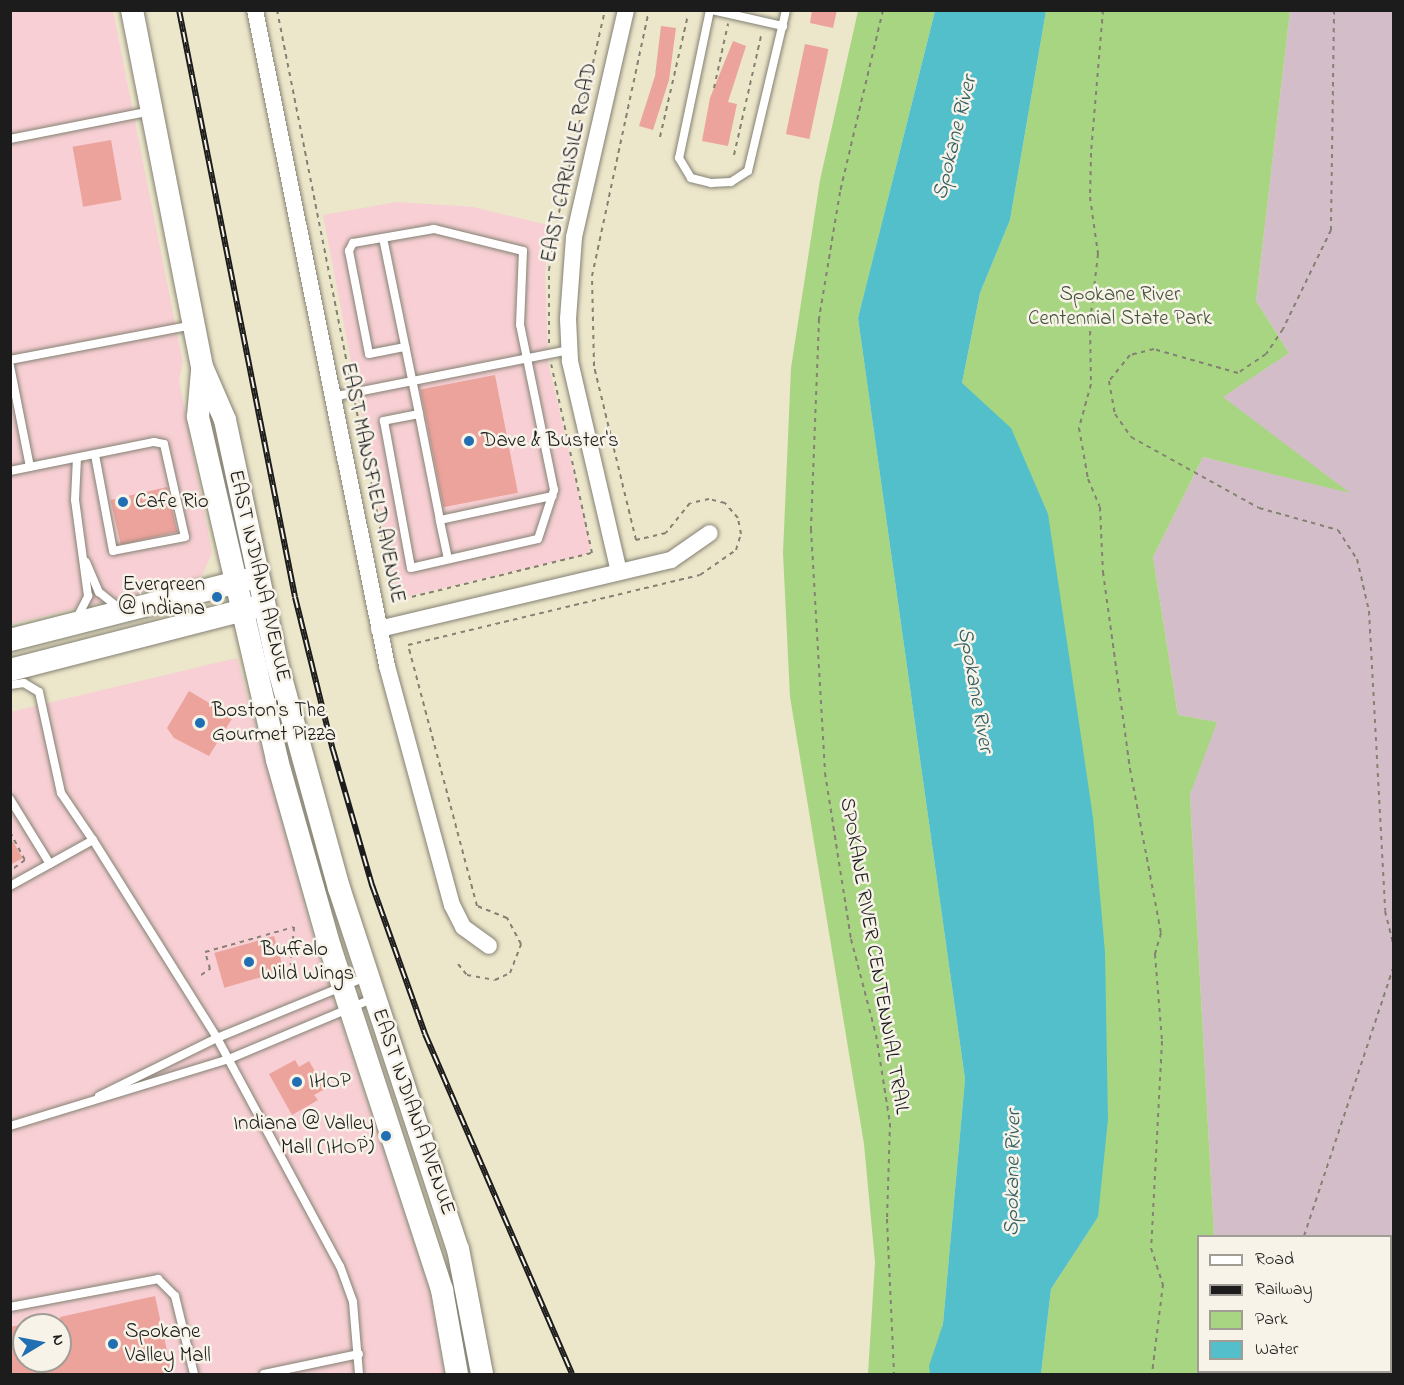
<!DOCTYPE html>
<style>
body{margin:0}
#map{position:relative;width:1404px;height:1385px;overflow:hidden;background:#ece6ca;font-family:"Indie Flower",sans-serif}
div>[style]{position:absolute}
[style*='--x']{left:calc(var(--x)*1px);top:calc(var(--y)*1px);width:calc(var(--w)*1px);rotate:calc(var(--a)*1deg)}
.built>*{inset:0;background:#f7cfd4}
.industrial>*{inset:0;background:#d2bdc8}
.green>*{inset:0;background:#a8d582}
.water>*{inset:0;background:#52bfcb}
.building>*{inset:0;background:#eba39c;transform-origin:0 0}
.path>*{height:2px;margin-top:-1px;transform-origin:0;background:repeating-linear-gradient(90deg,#848173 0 4.5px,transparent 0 9px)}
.roads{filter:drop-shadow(0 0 2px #848173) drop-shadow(0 0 2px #848173)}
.service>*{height:8px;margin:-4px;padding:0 4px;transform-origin:4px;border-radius:4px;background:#fff}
.minor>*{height:16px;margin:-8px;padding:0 8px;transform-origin:8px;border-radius:8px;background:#fff}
.secondary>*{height:22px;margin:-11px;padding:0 11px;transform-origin:11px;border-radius:11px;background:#fff}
.rail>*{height:6px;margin-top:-3px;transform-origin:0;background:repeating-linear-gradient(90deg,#f7f3e8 0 11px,#1c1c1c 0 22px);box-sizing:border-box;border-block:2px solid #1c1c1c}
.dots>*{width:16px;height:16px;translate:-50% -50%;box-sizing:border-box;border:3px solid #f7f3e8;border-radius:50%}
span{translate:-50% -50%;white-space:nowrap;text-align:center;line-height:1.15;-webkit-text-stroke:5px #f7f3e8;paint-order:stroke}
.street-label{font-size:21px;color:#1c1c1c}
.park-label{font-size:21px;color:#46543b}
.poi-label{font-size:21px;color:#1c1c1c}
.left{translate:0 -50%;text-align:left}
.right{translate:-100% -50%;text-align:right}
.water-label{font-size:22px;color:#325d62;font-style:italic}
.frame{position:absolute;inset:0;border:12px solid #1c1c1c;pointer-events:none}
.legend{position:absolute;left:1197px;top:1235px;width:195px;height:138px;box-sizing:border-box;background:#f7f3e8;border:2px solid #9f9d96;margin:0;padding:8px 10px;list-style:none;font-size:18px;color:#1c1c1c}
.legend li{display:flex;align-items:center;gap:12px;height:30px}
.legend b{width:30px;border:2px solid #9f9d96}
.north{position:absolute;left:12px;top:1313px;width:60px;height:60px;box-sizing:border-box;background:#f7f3e8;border:2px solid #9f9d96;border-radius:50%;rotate:80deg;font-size:16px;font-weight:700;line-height:24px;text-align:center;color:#1c1c1c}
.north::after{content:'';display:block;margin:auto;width:21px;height:27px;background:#1f6fb2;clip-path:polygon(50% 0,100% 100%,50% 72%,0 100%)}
</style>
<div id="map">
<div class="built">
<div style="clip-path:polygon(10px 11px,113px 11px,183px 363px,179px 380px,212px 553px,203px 574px,195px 580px,11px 624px)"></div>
<div style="clip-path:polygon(397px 202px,473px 207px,552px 226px,545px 271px,548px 362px,591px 546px,587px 554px,405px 597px,395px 590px,323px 215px)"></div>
<div style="clip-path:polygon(evenodd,237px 658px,318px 953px,430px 1292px,444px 1374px,11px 1374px,10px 712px,237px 658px,24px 1325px,60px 1325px,60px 1361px,24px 1361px,24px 1325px)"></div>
</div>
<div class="industrial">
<div style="clip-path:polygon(1290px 11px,1393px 11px,1393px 1374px,1197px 1374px,1198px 1362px,1198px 1372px,1390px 1372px,1390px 1236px,1214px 1236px,1190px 795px,1216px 722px,1178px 715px,1153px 557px,1203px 457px,1348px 492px,1222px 397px,1289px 353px,1256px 301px)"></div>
</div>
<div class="green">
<div style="clip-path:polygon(858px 11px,935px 11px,858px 318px,965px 1079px,943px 1324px,930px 1374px,868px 1374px,875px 1262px,864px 1144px,790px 697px,783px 553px,791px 368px,820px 180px)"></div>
<div style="clip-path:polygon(1046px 11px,1290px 11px,1256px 301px,1289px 353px,1223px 397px,1350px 493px,1203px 457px,1153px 557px,1178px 715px,1217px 722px,1190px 795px,1214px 1236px,1198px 1236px,1197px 1374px,1041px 1374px,1051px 1289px,1098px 1217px,1093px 817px,1072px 700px,962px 383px,980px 293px,1010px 220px)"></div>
</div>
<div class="water">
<div style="clip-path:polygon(935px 11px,1046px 11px,1010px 220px,980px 293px,962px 383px,1011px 428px,1048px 514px,1093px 817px,1105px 952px,1108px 1119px,1098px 1217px,1051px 1289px,1041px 1374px,930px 1374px,929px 1366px,943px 1324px,965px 1079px,858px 318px)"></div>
</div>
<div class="building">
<div style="clip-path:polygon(812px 10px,837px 10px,833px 28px,810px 23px)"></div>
<div style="clip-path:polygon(661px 26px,676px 28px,669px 80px,653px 130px,639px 126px,655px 76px)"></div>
<div style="clip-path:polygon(733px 41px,746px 46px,728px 102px,737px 104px,728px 146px,702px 141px,710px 98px)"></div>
<div style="left:805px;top:44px;width:24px;height:92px;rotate:12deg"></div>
<div style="left:111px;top:140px;width:61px;height:39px;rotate:80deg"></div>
<div style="left:495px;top:375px;width:120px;height:76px;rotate:79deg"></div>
<div style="left:167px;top:487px;width:46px;height:58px;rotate:77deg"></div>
<div style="clip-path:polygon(189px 691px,233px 717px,209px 756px,174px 738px,167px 728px)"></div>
<div style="clip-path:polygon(10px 837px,23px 858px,10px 865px)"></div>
<div style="left:274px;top:936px;width:36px;height:62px;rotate:74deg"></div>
<div style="clip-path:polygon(295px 1060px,299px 1067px,309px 1061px,325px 1089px,314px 1095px,318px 1100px,292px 1115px,269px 1074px)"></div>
<div style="clip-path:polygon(155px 1296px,172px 1374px,10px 1374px,10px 1327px,24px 1324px,24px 1361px,60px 1361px,60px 1317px)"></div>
</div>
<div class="path">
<div style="--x:277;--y:10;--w:380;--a:78.8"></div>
<div style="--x:883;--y:10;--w:187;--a:103.3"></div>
<div style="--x:840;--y:192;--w:129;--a:99.4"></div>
<div style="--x:819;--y:319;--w:210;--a:92.2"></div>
<div style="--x:811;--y:529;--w:244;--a:86.7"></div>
<div style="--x:825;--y:773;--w:168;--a:81.1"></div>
<div style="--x:851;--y:939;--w:99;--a:75.4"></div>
<div style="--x:876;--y:1035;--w:89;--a:81"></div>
<div style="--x:890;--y:1123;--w:96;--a:91.8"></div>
<div style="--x:887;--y:1219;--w:155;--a:87.4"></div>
<div style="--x:1103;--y:10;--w:144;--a:94.8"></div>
<div style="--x:1091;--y:153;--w:44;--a:91.3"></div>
<div style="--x:1090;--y:197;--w:58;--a:82"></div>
<div style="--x:1098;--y:254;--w:68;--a:96.7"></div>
<div style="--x:1090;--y:322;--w:62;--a:89.1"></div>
<div style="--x:1091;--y:384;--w:46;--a:105.3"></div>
<div style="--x:1079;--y:428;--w:52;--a:80"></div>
<div style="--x:1088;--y:479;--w:30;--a:67"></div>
<div style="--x:1100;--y:507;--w:65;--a:87.4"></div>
<div style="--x:1103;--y:572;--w:199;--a:82.2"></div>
<div style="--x:1130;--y:769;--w:167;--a:79.3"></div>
<div style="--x:1161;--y:933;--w:22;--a:106"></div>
<div style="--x:1155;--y:954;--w:87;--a:85.4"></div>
<div style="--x:1162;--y:1041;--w:207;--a:93"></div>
<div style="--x:1151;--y:1248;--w:38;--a:72"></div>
<div style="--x:1163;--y:1284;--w:91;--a:97"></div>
<div style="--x:1334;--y:10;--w:220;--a:90.8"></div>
<div style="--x:1331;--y:230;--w:110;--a:115.9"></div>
<div style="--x:1283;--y:329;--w:30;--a:124"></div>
<div style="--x:1266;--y:354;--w:34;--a:146"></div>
<div style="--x:1238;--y:373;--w:87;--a:-164.1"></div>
<div style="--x:1154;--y:349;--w:25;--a:166"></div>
<div style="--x:1130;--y:355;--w:33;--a:129"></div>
<div style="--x:1109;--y:381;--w:34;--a:80"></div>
<div style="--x:1115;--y:414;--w:28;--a:55"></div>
<div style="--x:1131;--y:437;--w:146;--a:29"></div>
<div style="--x:1259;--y:508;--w:82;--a:15.6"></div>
<div style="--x:1338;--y:530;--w:35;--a:57"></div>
<div style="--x:1357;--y:559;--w:53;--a:77"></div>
<div style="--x:1369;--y:611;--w:300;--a:86.9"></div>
<div style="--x:1385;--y:911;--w:37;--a:76"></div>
<div style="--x:714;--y:88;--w:66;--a:-77.7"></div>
<div style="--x:660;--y:137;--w:125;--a:-77.1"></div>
<div style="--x:734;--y:155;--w:126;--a:-77.2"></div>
<div style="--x:549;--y:343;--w:73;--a:-90"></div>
<div style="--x:549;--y:270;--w:40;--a:-81.5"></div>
<div style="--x:555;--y:230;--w:226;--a:-77.2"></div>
<div style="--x:355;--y:403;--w:193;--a:78.6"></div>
<div style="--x:393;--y:592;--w:12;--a:35"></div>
<div style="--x:403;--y:599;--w:195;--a:-13.7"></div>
<div style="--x:592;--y:553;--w:193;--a:-102.2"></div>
<div style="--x:10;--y:832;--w:32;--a:62"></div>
<div style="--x:25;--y:860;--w:19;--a:144"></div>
<div style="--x:458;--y:964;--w:14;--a:51"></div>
<div style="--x:467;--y:975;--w:28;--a:10"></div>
<div style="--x:495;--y:980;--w:17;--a:-25"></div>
<div style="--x:510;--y:973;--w:31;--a:-69"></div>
<div style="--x:521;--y:944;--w:30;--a:-118"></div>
<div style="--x:507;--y:918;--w:32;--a:-158"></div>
<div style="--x:477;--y:906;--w:270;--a:-104.8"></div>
<div style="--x:408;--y:645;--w:300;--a:-13.5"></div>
<div style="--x:700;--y:575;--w:44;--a:-34.8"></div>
<div style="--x:736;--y:550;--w:17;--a:-73"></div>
<div style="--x:741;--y:534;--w:16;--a:-101"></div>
<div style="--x:738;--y:518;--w:20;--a:-131"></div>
<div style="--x:725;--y:503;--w:16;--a:-166"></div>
<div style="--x:709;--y:499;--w:19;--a:168"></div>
<div style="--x:690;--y:503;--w:38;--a:129"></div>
<div style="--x:666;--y:533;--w:31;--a:167"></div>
<div style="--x:636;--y:540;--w:179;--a:-103.6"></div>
<div style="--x:594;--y:366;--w:90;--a:-91.3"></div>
<div style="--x:592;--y:276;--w:272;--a:-77.9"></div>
<div style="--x:201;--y:975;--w:11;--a:-34"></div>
<div style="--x:210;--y:969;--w:18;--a:-106"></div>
<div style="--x:205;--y:952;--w:92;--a:-15.7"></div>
<div style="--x:294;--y:927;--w:38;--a:95"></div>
<div style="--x:1304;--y:1236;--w:285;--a:-71.6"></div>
<div style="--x:1265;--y:1374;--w:2;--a:-90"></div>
</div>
<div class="roads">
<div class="service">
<div style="--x:710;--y:10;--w:151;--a:101.8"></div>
<div style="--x:679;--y:158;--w:23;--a:59"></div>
<div style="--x:691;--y:178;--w:21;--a:14"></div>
<div style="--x:711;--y:183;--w:20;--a:-3"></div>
<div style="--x:731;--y:182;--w:20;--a:-33"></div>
<div style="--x:748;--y:171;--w:165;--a:-76.7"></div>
<div style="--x:712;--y:10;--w:73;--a:12.7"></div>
<div style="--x:10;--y:139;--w:144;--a:-11.2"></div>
<div style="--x:383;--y:238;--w:180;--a:78.4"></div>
<div style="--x:419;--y:414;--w:36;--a:169"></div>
<div style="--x:384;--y:421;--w:149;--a:79.6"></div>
<div style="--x:411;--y:568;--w:130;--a:-12.9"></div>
<div style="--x:538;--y:539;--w:52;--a:-71.9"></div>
<div style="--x:554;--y:490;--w:168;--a:-101.6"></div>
<div style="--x:520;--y:325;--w:74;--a:-87.7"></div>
<div style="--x:523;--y:251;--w:92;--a:-166.1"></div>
<div style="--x:434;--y:229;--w:82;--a:170.2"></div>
<div style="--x:353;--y:243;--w:9;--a:117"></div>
<div style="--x:349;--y:251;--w:105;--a:79"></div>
<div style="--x:369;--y:354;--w:37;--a:-11"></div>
<div style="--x:10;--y:360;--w:186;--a:-10.8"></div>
<div style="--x:10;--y:366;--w:103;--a:78.8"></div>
<div style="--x:332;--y:397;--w:243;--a:-11.2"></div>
<div style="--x:419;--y:414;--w:108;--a:78.8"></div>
<div style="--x:10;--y:471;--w:147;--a:-11.4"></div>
<div style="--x:154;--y:442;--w:10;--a:11"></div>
<div style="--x:164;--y:444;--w:95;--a:77.3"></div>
<div style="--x:185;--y:537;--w:73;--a:169"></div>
<div style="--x:113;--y:551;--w:98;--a:-100.6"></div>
<div style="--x:448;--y:559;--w:40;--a:-102"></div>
<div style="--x:440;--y:520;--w:115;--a:-12.1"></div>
<div style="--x:86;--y:562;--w:33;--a:67"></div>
<div style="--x:99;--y:592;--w:26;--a:39"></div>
<div style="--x:77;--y:618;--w:25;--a:-63"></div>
<div style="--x:88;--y:596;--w:97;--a:-97.7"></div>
<div style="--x:75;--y:500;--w:42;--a:-87.3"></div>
<div style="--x:10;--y:685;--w:14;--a:-8"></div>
<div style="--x:24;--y:683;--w:17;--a:31"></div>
<div style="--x:39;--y:692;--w:103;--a:77.7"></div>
<div style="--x:61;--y:793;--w:57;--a:55.8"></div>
<div style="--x:10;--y:799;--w:76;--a:58.4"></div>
<div style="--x:10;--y:886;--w:95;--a:-29"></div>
<div style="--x:93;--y:840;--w:234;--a:57.9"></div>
<div style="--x:217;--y:1038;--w:259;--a:61.7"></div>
<div style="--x:340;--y:1266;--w:38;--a:70"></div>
<div style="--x:353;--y:1302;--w:72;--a:85.2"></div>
<div style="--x:99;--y:1096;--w:131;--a:-26.2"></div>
<div style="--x:217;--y:1038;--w:163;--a:-22.3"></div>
<div style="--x:10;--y:1126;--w:229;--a:-17"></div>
<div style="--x:229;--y:1059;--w:157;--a:-22.8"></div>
<div style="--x:10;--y:1307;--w:151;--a:-10.7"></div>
<div style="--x:158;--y:1279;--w:24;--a:45"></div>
<div style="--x:175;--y:1296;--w:80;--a:76.3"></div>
<div style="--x:264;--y:1374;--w:97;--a:-11.9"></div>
</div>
<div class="minor">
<div style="--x:255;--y:10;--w:669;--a:78.62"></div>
<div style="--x:387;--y:666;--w:248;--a:74.8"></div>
<div style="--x:452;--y:905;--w:25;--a:63"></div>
<div style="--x:463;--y:927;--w:32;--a:36"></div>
<div style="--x:619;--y:572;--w:217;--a:-103.1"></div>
<div style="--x:570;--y:361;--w:42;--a:-92.7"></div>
<div style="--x:568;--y:319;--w:82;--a:-85.8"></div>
<div style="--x:574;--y:237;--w:233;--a:-77.1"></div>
<div style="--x:379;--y:629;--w:300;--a:-13.3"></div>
<div style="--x:671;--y:560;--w:47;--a:-34.7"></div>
</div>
<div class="secondary">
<div style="--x:132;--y:10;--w:364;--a:78.9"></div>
<div style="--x:202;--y:367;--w:58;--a:66.5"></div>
<div style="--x:225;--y:420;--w:249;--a:77.9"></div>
<div style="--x:277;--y:663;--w:233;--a:74.6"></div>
<div style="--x:339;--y:888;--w:380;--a:71.8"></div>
<div style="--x:458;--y:1249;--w:127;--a:79.1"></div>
<div style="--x:202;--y:371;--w:46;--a:95"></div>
<div style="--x:198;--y:417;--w:352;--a:77"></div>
<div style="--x:277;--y:760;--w:194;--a:74.2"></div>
<div style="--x:330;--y:947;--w:361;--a:71.9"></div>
<div style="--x:442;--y:1290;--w:85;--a:79.9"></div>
<div style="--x:10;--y:640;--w:243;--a:-14.3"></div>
<div style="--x:10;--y:670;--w:250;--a:-14.4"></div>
</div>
</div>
<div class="rail">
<div style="--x:179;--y:10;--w:598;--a:78.82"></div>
<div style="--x:295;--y:597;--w:158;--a:76.1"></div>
<div style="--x:333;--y:750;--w:141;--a:73.9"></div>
<div style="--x:372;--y:885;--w:158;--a:70.4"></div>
<div style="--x:425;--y:1034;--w:370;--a:66.6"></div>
</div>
<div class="dots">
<div style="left:469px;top:441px;background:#1f6fb2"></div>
<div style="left:123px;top:502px;background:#1f6fb2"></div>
<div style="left:217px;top:597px;background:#1f6fb2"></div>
<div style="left:200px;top:723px;background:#1f6fb2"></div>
<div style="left:249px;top:962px;background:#1f6fb2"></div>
<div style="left:297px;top:1082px;background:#1f6fb2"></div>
<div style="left:386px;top:1136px;background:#1f6fb2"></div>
<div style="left:113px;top:1344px;background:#1f6fb2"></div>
</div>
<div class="street-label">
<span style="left:570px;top:163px;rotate:-78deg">EAST CARLISILE ROAD</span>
<span style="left:372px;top:483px;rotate:78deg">EAST MANSFIELD AVENUE</span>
<span style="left:259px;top:576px;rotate:77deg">EAST INDIANA AVENUE</span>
<span style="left:874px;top:956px;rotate:80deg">SPOKANE RIVER CENTENNIAL TRAIL</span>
<span style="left:413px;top:1112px;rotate:71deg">EAST INDIANA AVENUE</span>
</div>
<div class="park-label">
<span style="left:1120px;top:307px">Spokane River<br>Centennial State Park</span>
</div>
<div class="poi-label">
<span class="left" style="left:481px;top:441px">Dave &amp; Buster's</span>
<span class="left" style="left:135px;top:502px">Cafe Rio</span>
<span class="right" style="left:205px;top:597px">Evergreen<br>@ Indiana</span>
<span class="left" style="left:212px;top:723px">Boston's The<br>Gourmet Pizza</span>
<span class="left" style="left:261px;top:962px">Buffalo<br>Wild Wings</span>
<span class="left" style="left:309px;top:1082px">IHOP</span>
<span class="right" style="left:374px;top:1136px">Indiana @ Valley<br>Mall (IHOP)</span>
<span class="left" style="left:125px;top:1344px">Spokane<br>Valley Mall</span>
</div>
<div class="water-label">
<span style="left:956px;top:138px;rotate:-76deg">Spokane River</span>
<span style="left:974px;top:690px;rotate:80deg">Spokane River</span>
<span style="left:1014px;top:1173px;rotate:-89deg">Spokane River</span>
</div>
<div class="frame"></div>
<ul class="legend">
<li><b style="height:8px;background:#fff"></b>Road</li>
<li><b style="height:8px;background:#1c1c1c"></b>Railway</li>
<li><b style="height:16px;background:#a8d582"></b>Park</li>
<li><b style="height:16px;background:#52bfcb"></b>Water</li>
</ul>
<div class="north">N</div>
</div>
